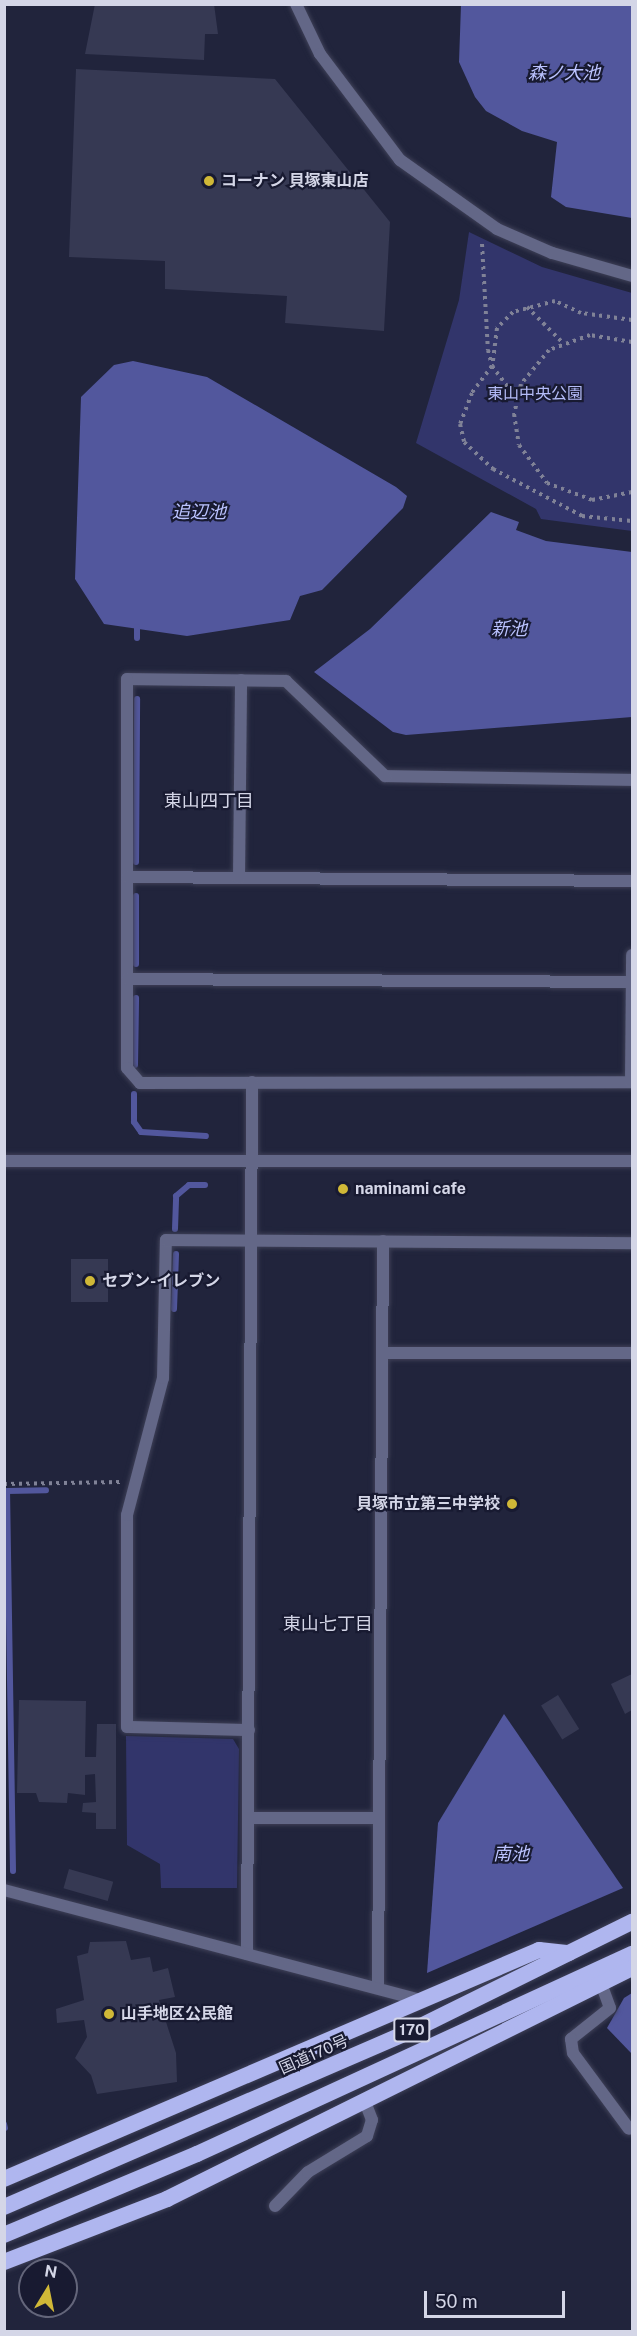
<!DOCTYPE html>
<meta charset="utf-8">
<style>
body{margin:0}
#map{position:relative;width:637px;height:2336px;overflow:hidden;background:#21243c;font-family:"Public Sans","Noto Sans JP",sans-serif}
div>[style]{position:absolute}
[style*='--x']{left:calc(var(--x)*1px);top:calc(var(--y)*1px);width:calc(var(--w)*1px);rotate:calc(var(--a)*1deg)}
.green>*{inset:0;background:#32356b}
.water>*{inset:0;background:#52579d}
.stream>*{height:6px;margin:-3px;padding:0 3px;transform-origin:3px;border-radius:3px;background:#52579d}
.building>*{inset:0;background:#363953;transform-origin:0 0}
.path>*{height:4px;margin-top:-2px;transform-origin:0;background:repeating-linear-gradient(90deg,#808297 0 3px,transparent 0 7.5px)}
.roads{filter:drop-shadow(0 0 2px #3e4057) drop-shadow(0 0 2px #3e4057)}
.minor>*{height:12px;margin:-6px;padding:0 6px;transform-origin:6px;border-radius:6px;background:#636787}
.tertiary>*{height:12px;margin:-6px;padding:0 6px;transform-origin:6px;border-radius:6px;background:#636787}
.trunk>*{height:16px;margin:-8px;padding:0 8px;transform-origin:8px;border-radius:8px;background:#afb6ef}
.dots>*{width:16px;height:16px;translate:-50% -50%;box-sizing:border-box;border:3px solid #181a31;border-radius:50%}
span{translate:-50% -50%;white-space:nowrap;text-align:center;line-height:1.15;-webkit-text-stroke:4.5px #181a31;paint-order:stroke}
.shield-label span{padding:2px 4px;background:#181a31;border:2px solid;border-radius:4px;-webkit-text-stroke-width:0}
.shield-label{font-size:15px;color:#d4d6e7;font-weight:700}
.poi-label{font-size:16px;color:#d4d6e7;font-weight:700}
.left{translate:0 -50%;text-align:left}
.right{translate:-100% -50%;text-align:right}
.park-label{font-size:16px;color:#b3bbf7}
.street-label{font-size:16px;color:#d4d6e7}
.water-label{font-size:18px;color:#bbc3ff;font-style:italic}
.neighbourhood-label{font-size:18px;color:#d4d6e7}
.frame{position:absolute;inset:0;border:6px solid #d4d6e7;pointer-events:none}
.north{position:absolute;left:18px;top:2258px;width:60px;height:60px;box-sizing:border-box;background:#181a31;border:2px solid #63657a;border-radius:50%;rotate:10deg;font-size:16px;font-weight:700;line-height:24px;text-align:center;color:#d4d6e7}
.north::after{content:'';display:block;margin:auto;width:21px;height:27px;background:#d0b837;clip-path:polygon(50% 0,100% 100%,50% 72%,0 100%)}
.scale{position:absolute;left:424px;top:2291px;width:141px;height:27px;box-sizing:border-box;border:3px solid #d4d6e7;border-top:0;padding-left:8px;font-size:18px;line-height:21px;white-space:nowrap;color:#d4d6e7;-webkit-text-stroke:4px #181a31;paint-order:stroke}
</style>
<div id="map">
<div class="green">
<div style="clip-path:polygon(469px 232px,542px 267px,632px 293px,632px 531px,541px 519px,536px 509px,416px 443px,459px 300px)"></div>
<div style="clip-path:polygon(126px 1736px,233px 1739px,239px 1749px,237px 1888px,161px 1888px,160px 1864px,127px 1845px)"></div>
</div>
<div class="water">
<div style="clip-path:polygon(461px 5px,632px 5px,632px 218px,566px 207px,551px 197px,557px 142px,522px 131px,486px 111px,475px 97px,459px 62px)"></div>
<div style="clip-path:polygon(133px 361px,207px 377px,396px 487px,407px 496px,403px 508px,322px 590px,300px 596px,290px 620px,187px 636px,104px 624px,75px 579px,81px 397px,114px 365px)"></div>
<div style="clip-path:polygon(491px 512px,519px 522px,516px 530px,546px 541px,632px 552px,632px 717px,406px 735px,393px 732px,314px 672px,370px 629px)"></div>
<div style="clip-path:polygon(504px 1714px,623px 1888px,427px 1973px,438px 1823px)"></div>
<div style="clip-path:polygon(632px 1993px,632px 2054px,607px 2028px,624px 1998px)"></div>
</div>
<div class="stream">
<div style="--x:137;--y:638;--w:11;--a:-90"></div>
<div style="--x:136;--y:862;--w:163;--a:-89.6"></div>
<div style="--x:136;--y:964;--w:68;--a:-90"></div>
<div style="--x:135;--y:1065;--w:67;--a:-89.1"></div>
<div style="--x:134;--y:1094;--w:28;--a:90"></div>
<div style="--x:134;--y:1122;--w:12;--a:55"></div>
<div style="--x:141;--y:1132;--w:65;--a:3.5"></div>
<div style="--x:175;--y:1229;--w:33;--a:-88"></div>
<div style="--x:176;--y:1196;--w:17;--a:-40"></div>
<div style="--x:189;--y:1185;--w:16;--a:0"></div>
<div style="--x:174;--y:1309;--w:55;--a:-87.9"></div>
<div style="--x:13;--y:1871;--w:380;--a:-90.9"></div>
<div style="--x:7;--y:1491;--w:39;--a:-1"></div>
<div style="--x:4;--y:2124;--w:4;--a:76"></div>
</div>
<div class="building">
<div style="clip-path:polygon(95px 4px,214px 4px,218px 34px,205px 34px,204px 60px,85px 54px)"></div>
<div style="clip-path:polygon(76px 69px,275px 79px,390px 222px,384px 331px,285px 323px,287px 296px,165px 289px,165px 261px,69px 257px)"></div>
<div style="left:108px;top:1259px;width:43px;height:37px;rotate:90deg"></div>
<div style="clip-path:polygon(632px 1674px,632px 1710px,625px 1714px,611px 1684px)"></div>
<div style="left:558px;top:1695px;width:40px;height:20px;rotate:58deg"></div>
<div style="clip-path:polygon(19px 1700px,86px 1701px,85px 1757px,96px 1757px,97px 1724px,116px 1724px,116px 1829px,96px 1829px,96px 1813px,82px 1812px,83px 1803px,96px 1802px,95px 1774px,85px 1775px,85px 1795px,68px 1793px,67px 1803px,39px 1802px,36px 1793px,17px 1793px)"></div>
<div style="left:69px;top:1869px;width:46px;height:20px;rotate:16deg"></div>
<div style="clip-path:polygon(126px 1941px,131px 1960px,150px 1957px,153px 1972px,168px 1968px,175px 1997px,159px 2000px,176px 2053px,177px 2082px,97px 2094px,91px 2075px,75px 2058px,87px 2037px,84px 2020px,57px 2023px,56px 2009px,84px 2000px,77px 1956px,88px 1953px,90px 1942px)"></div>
</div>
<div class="path">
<div style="--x:482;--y:244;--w:106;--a:86.8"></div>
<div style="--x:488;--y:350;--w:16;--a:76"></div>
<div style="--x:492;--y:366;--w:40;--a:53"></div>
<div style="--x:527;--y:307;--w:49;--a:45"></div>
<div style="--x:632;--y:320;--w:51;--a:-172.2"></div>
<div style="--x:581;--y:313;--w:29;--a:-155"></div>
<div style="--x:555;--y:301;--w:43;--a:165.3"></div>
<div style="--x:513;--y:312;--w:23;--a:135"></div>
<div style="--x:497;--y:328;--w:38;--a:97"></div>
<div style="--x:492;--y:366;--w:34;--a:127"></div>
<div style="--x:472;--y:393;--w:33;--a:111"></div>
<div style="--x:460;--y:424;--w:18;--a:77"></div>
<div style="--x:464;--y:442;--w:40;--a:43"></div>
<div style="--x:493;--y:469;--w:101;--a:27.8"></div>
<div style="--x:582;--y:516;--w:50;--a:5.7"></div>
<div style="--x:632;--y:342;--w:43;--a:-170.5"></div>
<div style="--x:590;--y:335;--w:44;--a:159.9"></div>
<div style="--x:549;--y:350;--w:44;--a:129.5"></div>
<div style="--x:521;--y:384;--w:31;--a:103"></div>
<div style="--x:514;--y:414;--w:31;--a:81"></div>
<div style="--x:519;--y:445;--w:47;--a:53.6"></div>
<div style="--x:547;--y:483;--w:48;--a:20.7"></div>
<div style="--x:592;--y:500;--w:41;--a:-11.3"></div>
<div style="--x:4;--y:1484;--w:117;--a:-1"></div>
</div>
<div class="roads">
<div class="minor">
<div style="--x:632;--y:780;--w:247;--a:-179.1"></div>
<div style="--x:385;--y:776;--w:137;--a:-136.2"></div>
<div style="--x:286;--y:681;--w:159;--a:-179.3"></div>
<div style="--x:127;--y:679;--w:389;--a:90"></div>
<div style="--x:127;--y:1068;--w:20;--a:49"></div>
<div style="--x:140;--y:1083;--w:491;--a:-0.1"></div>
<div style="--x:631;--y:1082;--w:127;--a:-89.5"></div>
<div style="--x:127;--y:877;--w:505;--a:0.45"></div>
<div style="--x:239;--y:878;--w:198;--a:-89.4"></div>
<div style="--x:127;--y:979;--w:505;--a:0.34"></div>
<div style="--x:382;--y:1353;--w:250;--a:0"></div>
<div style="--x:249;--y:1730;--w:122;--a:-178.6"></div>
<div style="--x:127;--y:1727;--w:212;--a:-90"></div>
<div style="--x:127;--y:1515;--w:142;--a:-75.3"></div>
<div style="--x:163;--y:1378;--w:138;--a:-88.8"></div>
<div style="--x:166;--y:1240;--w:466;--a:0.4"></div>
<div style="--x:248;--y:1818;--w:131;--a:0"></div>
<div style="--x:247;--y:1954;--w:872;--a:-89.67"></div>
<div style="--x:602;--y:1986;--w:23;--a:70"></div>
<div style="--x:610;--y:2008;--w:50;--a:141.5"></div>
<div style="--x:571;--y:2039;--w:14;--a:82"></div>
<div style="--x:573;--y:2053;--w:94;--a:53.6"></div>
<div style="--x:378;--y:1988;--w:747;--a:-89.62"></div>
<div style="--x:275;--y:2206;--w:47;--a:-45.9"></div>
<div style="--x:308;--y:2172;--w:69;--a:-31.4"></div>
<div style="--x:367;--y:2136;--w:17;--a:-73"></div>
<div style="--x:372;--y:2120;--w:19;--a:-111"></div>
</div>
<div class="tertiary">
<div style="--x:296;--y:4;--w:55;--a:64.4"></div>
<div style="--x:320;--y:54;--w:133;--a:53"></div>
<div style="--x:400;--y:160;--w:119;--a:35.4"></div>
<div style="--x:497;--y:229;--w:60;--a:23.6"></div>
<div style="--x:552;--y:253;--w:83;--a:16"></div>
<div style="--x:4;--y:1161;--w:628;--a:0"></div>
<div style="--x:4;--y:1890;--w:431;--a:14.8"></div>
</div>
<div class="trunk">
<div style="--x:4;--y:2179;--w:582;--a:-23.17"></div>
<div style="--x:539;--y:1950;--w:30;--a:6"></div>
<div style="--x:4;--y:2207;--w:446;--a:-23.4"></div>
<div style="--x:413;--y:2030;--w:244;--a:-26.3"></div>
<div style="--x:4;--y:2235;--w:209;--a:-22.8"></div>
<div style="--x:197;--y:2154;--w:479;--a:-24.7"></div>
<div style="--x:4;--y:2262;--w:175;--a:-21.1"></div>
<div style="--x:167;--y:2199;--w:519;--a:-26.42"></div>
</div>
</div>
<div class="dots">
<div style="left:209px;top:181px;background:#d0b837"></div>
<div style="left:343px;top:1189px;background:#d0b837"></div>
<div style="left:90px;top:1281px;background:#d0b837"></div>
<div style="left:512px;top:1504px;background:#d0b837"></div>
<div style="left:109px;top:2014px;background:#d0b837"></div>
</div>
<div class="shield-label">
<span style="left:412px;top:2030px">170</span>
</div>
<div class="poi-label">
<span class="left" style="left:221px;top:181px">コーナン 貝塚東山店</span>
<span class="left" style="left:355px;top:1189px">naminami cafe</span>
<span class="left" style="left:102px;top:1281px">セブン-イレブン</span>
<span class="right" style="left:500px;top:1504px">貝塚市立第三中学校</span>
<span class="left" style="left:121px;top:2014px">山手地区公民館</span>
</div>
<div class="park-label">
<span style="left:535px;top:394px">東山中央公園</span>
</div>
<div class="street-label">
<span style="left:314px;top:2055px;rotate:-24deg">国道170号</span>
</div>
<div class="water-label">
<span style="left:564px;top:73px">森ノ大池</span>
<span style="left:199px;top:512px">追辺池</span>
<span style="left:509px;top:629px">新池</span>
<span style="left:511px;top:1854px">南池</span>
</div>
<div class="neighbourhood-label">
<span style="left:209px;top:801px">東山四丁目</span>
<span style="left:328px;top:1624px">東山七丁目</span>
</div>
<div class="frame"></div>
<div class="north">N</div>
<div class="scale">50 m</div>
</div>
